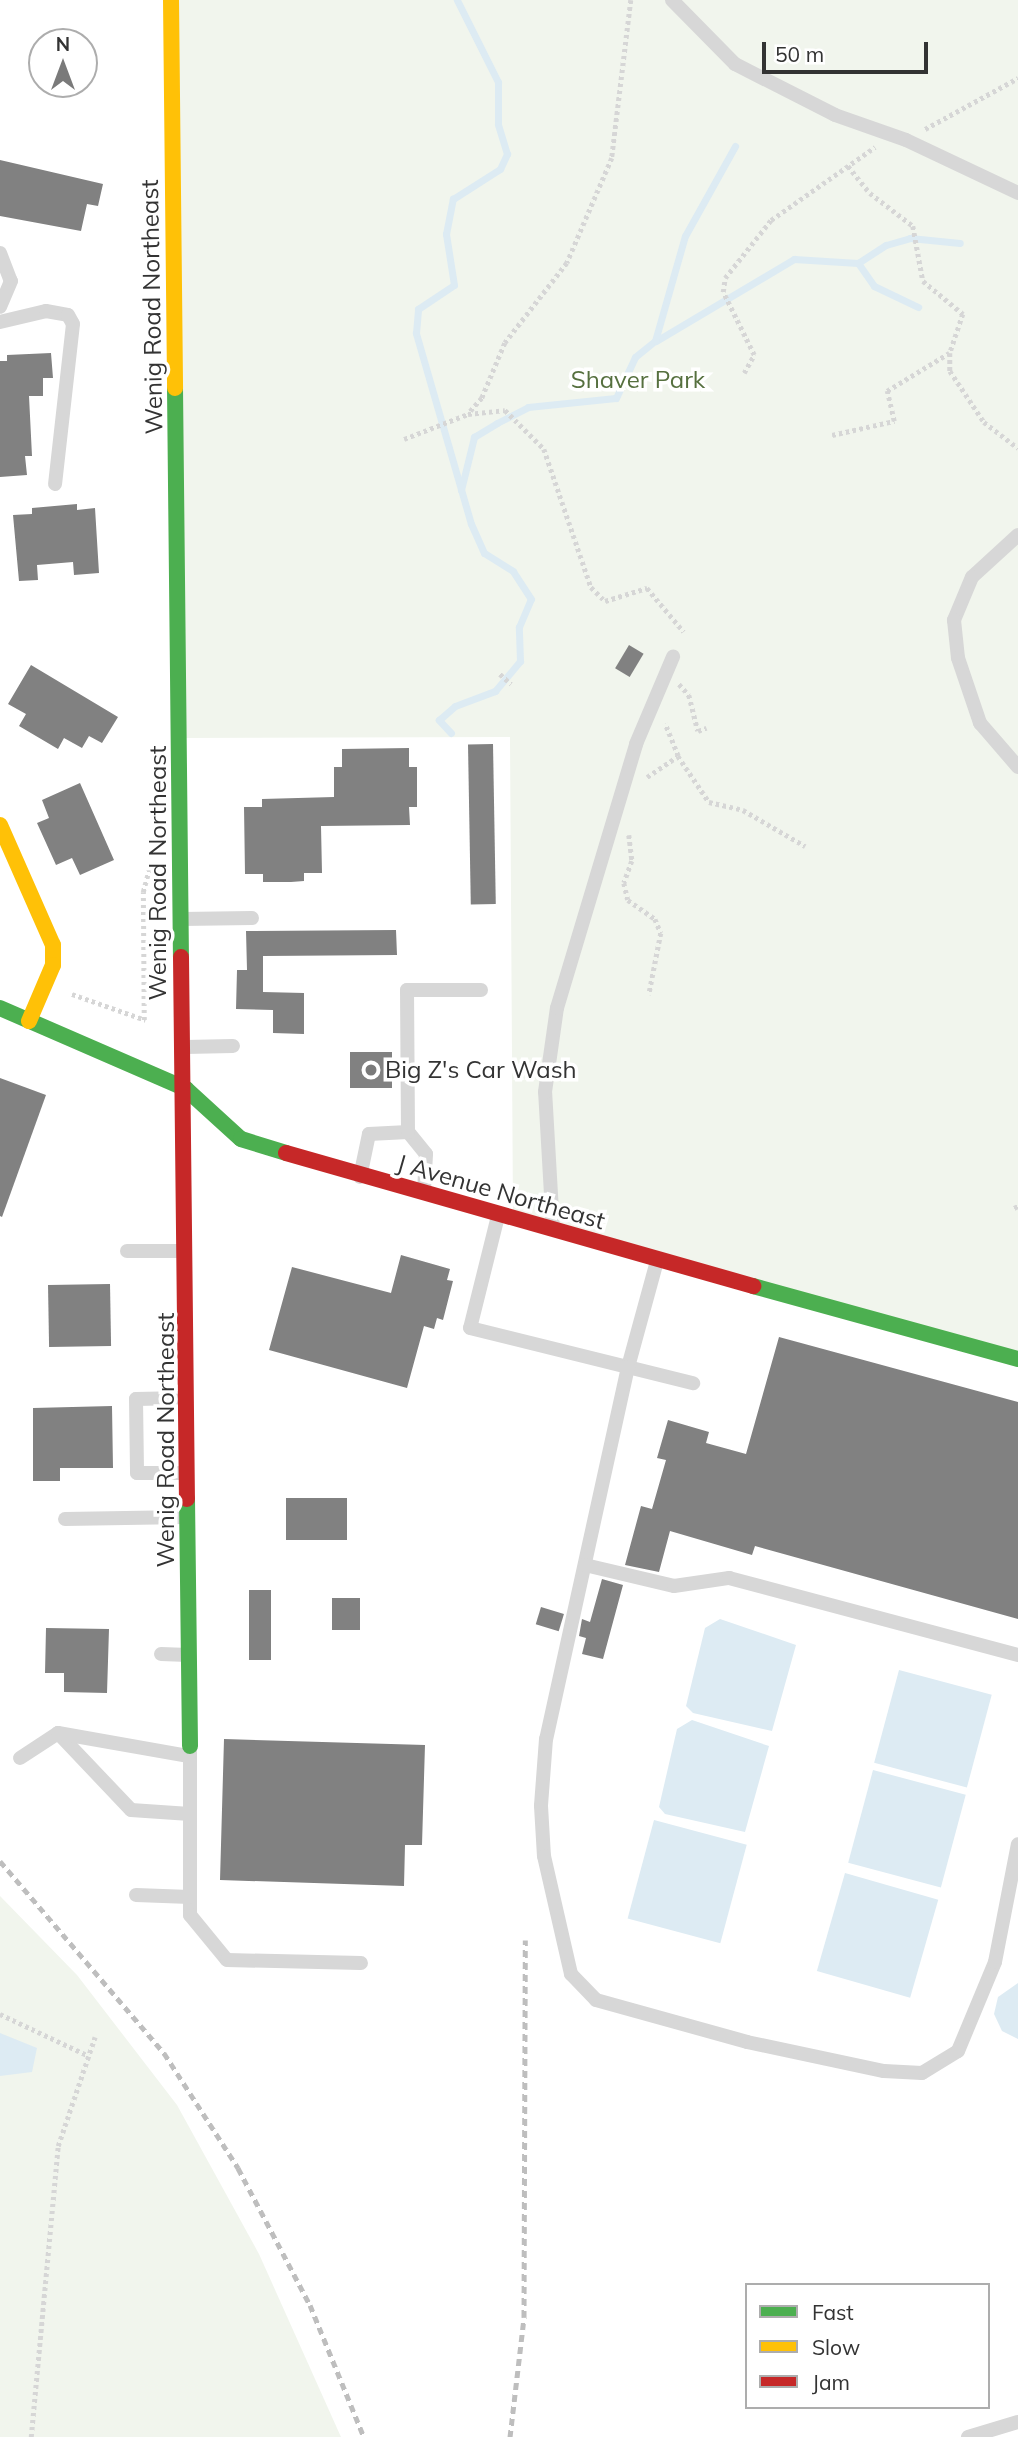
<!DOCTYPE html>
<style>
body{margin:0}
#map{position:relative;width:1018px;height:2437px;overflow:hidden;background:#fff;font-family:Mulish,sans-serif}
div>[style]{position:absolute}
[style*='--x']{left:calc(var(--x)*1px);top:calc(var(--y)*1px);width:calc(var(--w)*1px);rotate:calc(var(--a)*1deg)}
.green>*{inset:0;background:#f1f5ed}
.water>*{inset:0;background:#ddebf3;transform-origin:0 0}
.stream>*{height:7px;margin:-3.5px;padding:0 3.5px;transform-origin:3.5px;border-radius:3.5px;background:#ddebf3}
.building>*{inset:0;background:#818181;transform-origin:0 0}
.path>*{height:4.5px;margin-top:-2.25px;transform-origin:0;background:repeating-linear-gradient(90deg,#d6d6d6 0 3.5px,transparent 0 7px)}
.lane>*{height:14px;margin:-7px;padding:0 7px;transform-origin:7px;border-radius:7px;background:#d7d7d7}
.fast>*{height:16px;margin:-8px;padding:0 8px;transform-origin:8px;border-radius:8px;background:#4caf50}
.slow>*{height:16px;margin:-8px;padding:0 8px;transform-origin:8px;border-radius:8px;background:#ffc107}
.jam>*{height:16px;margin:-8px;padding:0 8px;transform-origin:8px;border-radius:8px;background:#c62828}
.rail>*{height:5px;margin-top:-2.5px;transform-origin:0;background:repeating-linear-gradient(90deg,#bebebe 0 7px,transparent 0 12px)}
.dots>*{width:19px;height:19px;translate:-50% -50%;box-sizing:border-box;border:4px solid #fff;border-radius:50%}
span{translate:-50% -50%;white-space:nowrap;text-align:center;line-height:1.15;-webkit-text-stroke:7px #fff;paint-order:stroke}
.street-label{font-size:24px;color:#333}
.park-label{font-size:24px;color:#56703f}
.poi-label{font-size:24px;color:#333}
.left{translate:0 -50%;text-align:left}
.legend{position:absolute;left:745px;top:2283px;width:245px;height:126px;box-sizing:border-box;background:#fff;border:2px solid #adadad;margin:0;padding:9px 12px;list-style:none;font-size:21px;color:#333}
.legend li{display:flex;align-items:center;gap:14px;height:35px}
.legend b{width:35px;border:2px solid #adadad}
.north{position:absolute;left:28px;top:28px;width:70px;height:70px;box-sizing:border-box;background:#fff;border:2px solid #adadad;border-radius:50%;rotate:0deg;font-size:19px;font-weight:700;line-height:28px;text-align:center;color:#333}
.north::after{content:'';display:block;margin:auto;width:24px;height:32px;background:#7a7a7a;clip-path:polygon(50% 0,100% 100%,50% 72%,0 100%)}
.scale{position:absolute;left:762px;top:42px;width:166px;height:32px;box-sizing:border-box;border:4px solid #333;border-top:0;padding-left:9px;font-size:21px;line-height:24px;white-space:nowrap;color:#333;-webkit-text-stroke:5px #fff;paint-order:stroke}
</style>
<div id="map">
<div class="green">
<div style="clip-path:polygon(171px 0,1018px 0,1018px 1359px,513px 1219px,510px 737px,180px 738px)"></div>
<div style="clip-path:polygon(0 1896px,77px 1975px,177px 2105px,259px 2254px,341px 2437px,0 2437px)"></div>
</div>
<div class="water">
<div style="clip-path:polygon(720px 1619px,796px 1645px,772px 1731px,693px 1713px,686px 1706px,705px 1628px)"></div>
<div style="left:899px;top:1670px;width:96px;height:96px;rotate:15deg"></div>
<div style="clip-path:polygon(692px 1720px,769px 1746px,745px 1832px,665px 1814px,659px 1807px,677px 1729px)"></div>
<div style="left:873px;top:1770px;width:96px;height:96px;rotate:15deg"></div>
<div style="left:654px;top:1820px;width:96px;height:102px;rotate:15deg"></div>
<div style="left:845px;top:1873px;width:97px;height:102px;rotate:16deg"></div>
<div style="clip-path:polygon(1018px 1983px,1018px 2039px,1002px 2031px,994px 2014px,998px 1997px)"></div>
<div style="clip-path:polygon(0 2033px,37px 2048px,32px 2072px,0 2076px)"></div>
</div>
<div class="stream">
<div style="--x:858;--y:263;--w:28;--a:55"></div>
<div style="--x:874;--y:286;--w:49;--a:25.5"></div>
<div style="--x:656;--y:341;--w:161;--a:-30.7"></div>
<div style="--x:794;--y:259;--w:64;--a:3.6"></div>
<div style="--x:858;--y:263;--w:33;--a:-33"></div>
<div style="--x:886;--y:245;--w:25;--a:-16"></div>
<div style="--x:910;--y:238;--w:50;--a:5.7"></div>
<div style="--x:461;--y:490;--w:55;--a:-76.2"></div>
<div style="--x:474;--y:437;--w:27;--a:-31"></div>
<div style="--x:497;--y:423;--w:35;--a:-27"></div>
<div style="--x:528;--y:407;--w:88;--a:-5.8"></div>
<div style="--x:616;--y:398;--w:45;--a:-65.1"></div>
<div style="--x:635;--y:357;--w:26;--a:-39"></div>
<div style="--x:655;--y:341;--w:109;--a:-74.1"></div>
<div style="--x:685;--y:236;--w:103;--a:-60.9"></div>
<div style="--x:451;--y:733;--w:18;--a:-133"></div>
<div style="--x:439;--y:720;--w:21;--a:-41"></div>
<div style="--x:455;--y:706;--w:43;--a:-20.6"></div>
<div style="--x:495;--y:691;--w:39;--a:-50"></div>
<div style="--x:520;--y:661;--w:34;--a:-92"></div>
<div style="--x:519;--y:627;--w:30;--a:-67"></div>
<div style="--x:531;--y:599;--w:33;--a:-123"></div>
<div style="--x:513;--y:571;--w:34;--a:-148"></div>
<div style="--x:484;--y:553;--w:32;--a:-114"></div>
<div style="--x:471;--y:524;--w:199;--a:-106.1"></div>
<div style="--x:416;--y:333;--w:24;--a:-85"></div>
<div style="--x:418;--y:309;--w:43;--a:-33.7"></div>
<div style="--x:454;--y:285;--w:52;--a:-98.9"></div>
<div style="--x:446;--y:234;--w:36;--a:-79"></div>
<div style="--x:453;--y:199;--w:56;--a:-32.6"></div>
<div style="--x:500;--y:169;--w:17;--a:-65"></div>
<div style="--x:507;--y:154;--w:31;--a:-107"></div>
<div style="--x:498;--y:124;--w:42;--a:-90"></div>
<div style="--x:498;--y:82;--w:92;--a:-116.6"></div>
</div>
<div class="building">
<div style="clip-path:polygon(0 160px,103px 184px,98px 206px,87px 204px,81px 231px,0 216px)"></div>
<div style="clip-path:polygon(51px 353px,53px 378px,43px 378px,43px 396px,29px 396px,32px 456px,25px 456px,27px 475px,0 477px,0 361px,7px 361px,7px 355px)"></div>
<div style="clip-path:polygon(77px 504px,77px 510px,95px 508px,99px 573px,74px 575px,73px 562px,37px 565px,38px 580px,19px 581px,13px 515px,32px 514px,32px 508px)"></div>
<div style="left:629px;top:645px;width:17px;height:27px;rotate:31deg"></div>
<div style="clip-path:polygon(31px 665px,118px 717px,102px 743px,89px 736px,82px 748px,64px 738px,58px 749px,19px 726px,26px 714px,8px 704px)"></div>
<div style="left:493px;top:744px;width:160px;height:25px;rotate:89deg"></div>
<div style="clip-path:polygon(409px 748px,409px 767px,417px 767px,417px 807px,409px 807px,410px 825px,321px 826px,322px 873px,304px 873px,304px 881px,291px 882px,263px 882px,263px 874px,245px 874px,244px 807px,262px 807px,262px 799px,334px 797px,334px 767px,342px 767px,342px 749px)"></div>
<div style="clip-path:polygon(80px 783px,114px 860px,80px 875px,72px 858px,56px 865px,37px 823px,49px 818px,42px 800px)"></div>
<div style="clip-path:polygon(396px 930px,397px 955px,263px 956px,263px 992px,304px 993px,304px 1034px,273px 1033px,273px 1010px,236px 1009px,237px 970px,247px 970px,246px 931px)"></div>
<div style="left:350px;top:1052px;width:42px;height:36px"></div>
<div style="clip-path:polygon(0 1078px,46px 1095px,2px 1217px,0 1216px)"></div>
<div style="clip-path:polygon(401px 1255px,450px 1269px,447px 1280px,453px 1281px,443px 1320px,437px 1318px,434px 1329px,424px 1326px,407px 1388px,269px 1350px,292px 1267px,391px 1293px)"></div>
<div style="left:110px;top:1284px;width:62px;height:62px;rotate:89deg"></div>
<div style="clip-path:polygon(779px 1337px,1018px 1402px,1018px 1619px,755px 1546px,752px 1555px,670px 1531px,659px 1572px,625px 1565px,641px 1506px,652px 1509px,666px 1460px,657px 1458px,668px 1420px,709px 1432px,706px 1443px,746px 1454px)"></div>
<div style="clip-path:polygon(112px 1406px,113px 1468px,60px 1468px,60px 1481px,33px 1481px,33px 1408px)"></div>
<div style="left:286px;top:1498px;width:61px;height:42px"></div>
<div style="clip-path:polygon(602px 1579px,623px 1585px,603px 1659px,582px 1654px,586px 1638px,579px 1636px,582px 1619px,590px 1622px)"></div>
<div style="left:249px;top:1590px;width:22px;height:70px"></div>
<div style="left:332px;top:1598px;width:28px;height:32px"></div>
<div style="left:541px;top:1607px;width:24px;height:18px;rotate:17deg"></div>
<div style="clip-path:polygon(46px 1628px,109px 1629px,107px 1693px,64px 1692px,64px 1673px,45px 1673px)"></div>
<div style="clip-path:polygon(224px 1739px,425px 1745px,422px 1845px,405px 1845px,404px 1886px,220px 1880px)"></div>
</div>
<div class="path">
<div style="--x:631;--y:0;--w:159;--a:96.9"></div>
<div style="--x:612;--y:158;--w:114;--a:113.2"></div>
<div style="--x:567;--y:263;--w:101;--a:127.8"></div>
<div style="--x:505;--y:343;--w:60;--a:112.7"></div>
<div style="--x:482;--y:398;--w:21;--a:131"></div>
<div style="--x:468;--y:414;--w:37;--a:-6"></div>
<div style="--x:505;--y:410;--w:55;--a:45"></div>
<div style="--x:544;--y:449;--w:146;--a:71.2"></div>
<div style="--x:591;--y:587;--w:20;--a:45"></div>
<div style="--x:605;--y:601;--w:44;--a:-17.2"></div>
<div style="--x:647;--y:588;--w:57;--a:49.9"></div>
<div style="--x:925;--y:129;--w:106;--a:-28.7"></div>
<div style="--x:848;--y:166;--w:35;--a:51"></div>
<div style="--x:870;--y:193;--w:54;--a:37.5"></div>
<div style="--x:913;--y:226;--w:56;--a:79.7"></div>
<div style="--x:923;--y:281;--w:52;--a:39.5"></div>
<div style="--x:963;--y:314;--w:41;--a:108.4"></div>
<div style="--x:950;--y:353;--w:18;--a:90"></div>
<div style="--x:950;--y:371;--w:61;--a:56.3"></div>
<div style="--x:984;--y:422;--w:43;--a:37.4"></div>
<div style="--x:744;--y:373;--w:21;--a:-61"></div>
<div style="--x:754;--y:355;--w:70;--a:-116.2"></div>
<div style="--x:723;--y:292;--w:14;--a:-82"></div>
<div style="--x:725;--y:278;--w:74;--a:-51.6"></div>
<div style="--x:771;--y:220;--w:127;--a:-35.1"></div>
<div style="--x:832;--y:435;--w:64;--a:-12.7"></div>
<div style="--x:894;--y:421;--w:31;--a:-103"></div>
<div style="--x:887;--y:391;--w:73;--a:-31.5"></div>
<div style="--x:404;--y:439;--w:69;--a:-21.3"></div>
<div style="--x:500;--y:674;--w:15;--a:42"></div>
<div style="--x:679;--y:684;--w:15;--a:48"></div>
<div style="--x:689;--y:695;--w:37;--a:76"></div>
<div style="--x:698;--y:731;--w:9;--a:-21"></div>
<div style="--x:678;--y:756;--w:55;--a:56"></div>
<div style="--x:709;--y:802;--w:35;--a:13"></div>
<div style="--x:743;--y:810;--w:72;--a:30.1"></div>
<div style="--x:647;--y:777;--w:37;--a:-34"></div>
<div style="--x:678;--y:756;--w:35;--a:-112"></div>
<div style="--x:629;--y:835;--w:26;--a:83"></div>
<div style="--x:632;--y:861;--w:23;--a:110"></div>
<div style="--x:624;--y:883;--w:17;--a:77"></div>
<div style="--x:628;--y:900;--w:33;--a:35"></div>
<div style="--x:655;--y:919;--w:15;--a:67"></div>
<div style="--x:661;--y:933;--w:63;--a:101"></div>
<div style="--x:72;--y:994;--w:78;--a:19.4"></div>
<div style="--x:144;--y:1020;--w:128;--a:-90.4"></div>
<div style="--x:143;--y:892;--w:24;--a:-75"></div>
<div style="--x:1014;--y:1208;--w:4;--a:-27"></div>
<div style="--x:0;--y:2014;--w:98;--a:25.3"></div>
<div style="--x:31;--y:2437;--w:292;--a:-84.7"></div>
<div style="--x:58;--y:2146;--w:115;--a:-71.3"></div>
</div>
<div class="lane">
<div style="--x:672;--y:0;--w:90;--a:45.5"></div>
<div style="--x:735;--y:64;--w:112;--a:27"></div>
<div style="--x:835;--y:115;--w:75;--a:19.4"></div>
<div style="--x:906;--y:140;--w:124;--a:25.3"></div>
<div style="--x:0;--y:253;--w:30;--a:69"></div>
<div style="--x:11;--y:281;--w:28;--a:113"></div>
<div style="--x:0;--y:322;--w:47;--a:-13.4"></div>
<div style="--x:46;--y:311;--w:22;--a:10"></div>
<div style="--x:68;--y:315;--w:10;--a:61"></div>
<div style="--x:73;--y:324;--w:161;--a:96.4"></div>
<div style="--x:1018;--y:535;--w:62;--a:137.6"></div>
<div style="--x:972;--y:577;--w:47;--a:112.7"></div>
<div style="--x:954;--y:620;--w:38;--a:84"></div>
<div style="--x:958;--y:658;--w:69;--a:71.3"></div>
<div style="--x:980;--y:723;--w:58;--a:49.2"></div>
<div style="--x:182;--y:919;--w:70;--a:-0.8"></div>
<div style="--x:185;--y:1047;--w:48;--a:-1.2"></div>
<div style="--x:360;--y:1177;--w:44;--a:-78.2"></div>
<div style="--x:369;--y:1134;--w:39;--a:-3"></div>
<div style="--x:424;--y:1192;--w:38;--a:-87"></div>
<div style="--x:426;--y:1154;--w:28;--a:-129"></div>
<div style="--x:408;--y:1132;--w:142;--a:-90.4"></div>
<div style="--x:407;--y:990;--w:74;--a:0"></div>
<div style="--x:498;--y:1216;--w:115;--a:104"></div>
<div style="--x:470;--y:1328;--w:230;--a:13.9"></div>
<div style="--x:553;--y:1229;--w:137;--a:-93.3"></div>
<div style="--x:545;--y:1092;--w:85;--a:-81.9"></div>
<div style="--x:557;--y:1008;--w:276;--a:-73.3"></div>
<div style="--x:636;--y:744;--w:95;--a:-67"></div>
<div style="--x:127;--y:1251;--w:55;--a:0"></div>
<div style="--x:657;--y:1261;--w:110;--a:105.3"></div>
<div style="--x:628;--y:1367;--w:381;--a:102.4"></div>
<div style="--x:546;--y:1739;--w:67;--a:94.3"></div>
<div style="--x:541;--y:1806;--w:50;--a:86.6"></div>
<div style="--x:544;--y:1856;--w:121;--a:77.1"></div>
<div style="--x:571;--y:1974;--w:36;--a:46"></div>
<div style="--x:596;--y:2000;--w:157;--a:15.5"></div>
<div style="--x:747;--y:2042;--w:140;--a:12"></div>
<div style="--x:884;--y:2071;--w:38;--a:3"></div>
<div style="--x:922;--y:2073;--w:42;--a:-31.4"></div>
<div style="--x:958;--y:2051;--w:96;--a:-67.4"></div>
<div style="--x:995;--y:1962;--w:120;--a:-79"></div>
<div style="--x:184;--y:1398;--w:48;--a:178.8"></div>
<div style="--x:136;--y:1399;--w:74;--a:89.2"></div>
<div style="--x:137;--y:1473;--w:50;--a:0"></div>
<div style="--x:65;--y:1519;--w:121;--a:-0.9"></div>
<div style="--x:585;--y:1565;--w:91;--a:13.3"></div>
<div style="--x:674;--y:1586;--w:56;--a:-8.3"></div>
<div style="--x:729;--y:1578;--w:299;--a:14.9"></div>
<div style="--x:161;--y:1654;--w:27;--a:2"></div>
<div style="--x:58;--y:1733;--w:106;--a:46.5"></div>
<div style="--x:131;--y:1810;--w:59;--a:3.9"></div>
<div style="--x:190;--y:1748;--w:167;--a:90"></div>
<div style="--x:190;--y:1915;--w:58;--a:50.6"></div>
<div style="--x:227;--y:1960;--w:134;--a:1.3"></div>
<div style="--x:20;--y:1758;--w:45;--a:-33.3"></div>
<div style="--x:58;--y:1733;--w:133;--a:10"></div>
<div style="--x:136;--y:1895;--w:54;--a:2.1"></div>
<div style="--x:968;--y:2437;--w:52;--a:-16.7"></div>
</div>
<div class="fast">
<div style="--x:175;--y:388;--w:569;--a:89.4"></div>
<div style="--x:0;--y:1008;--w:203;--a:23.5"></div>
<div style="--x:186;--y:1089;--w:74;--a:42.3"></div>
<div style="--x:241;--y:1139;--w:47;--a:17.3"></div>
<div style="--x:753;--y:1286;--w:275;--a:15.4"></div>
<div style="--x:187;--y:1499;--w:247;--a:89.3"></div>
</div>
<div class="slow">
<div style="--x:171;--y:0;--w:388;--a:89.4"></div>
<div style="--x:0;--y:825;--w:131;--a:66.2"></div>
<div style="--x:53;--y:945;--w:20;--a:90"></div>
<div style="--x:53;--y:965;--w:61;--a:113.2"></div>
</div>
<div class="jam">
<div style="--x:181;--y:957;--w:542;--a:89.37"></div>
<div style="--x:286;--y:1153;--w:486;--a:15.9"></div>
</div>
<div class="rail">
<div style="--x:0;--y:1861;--w:253;--a:49.5"></div>
<div style="--x:164;--y:2053;--w:137;--a:57.2"></div>
<div style="--x:238;--y:2168;--w:155;--a:62.3"></div>
<div style="--x:310;--y:2305;--w:143;--a:67.8"></div>
<div style="--x:510;--y:2437;--w:121;--a:-83.3"></div>
<div style="--x:524;--y:2317;--w:377;--a:-89.8"></div>
</div>
<div class="dots">
<div style="left:371px;top:1070px;background:#7a7a7a"></div>
</div>
<div class="street-label">
<span style="left:152px;top:307px;rotate:-91deg">Wenig Road Northeast</span>
<span style="left:158px;top:873px;rotate:-90deg">Wenig Road Northeast</span>
<span style="left:501px;top:1192px;rotate:16deg">J Avenue Northeast</span>
<span style="left:166px;top:1440px;rotate:-90deg">Wenig Road Northeast</span>
</div>
<div class="park-label">
<span style="left:638px;top:380px">Shaver Park</span>
</div>
<div class="poi-label">
<span class="left" style="left:385px;top:1070px">Big Z's Car Wash</span>
</div>
<ul class="legend">
<li><b style="height:9px;background:#4caf50"></b>Fast</li>
<li><b style="height:9px;background:#ffc107"></b>Slow</li>
<li><b style="height:9px;background:#c62828"></b>Jam</li>
</ul>
<div class="north">N</div>
<div class="scale">50 m</div>
</div>
